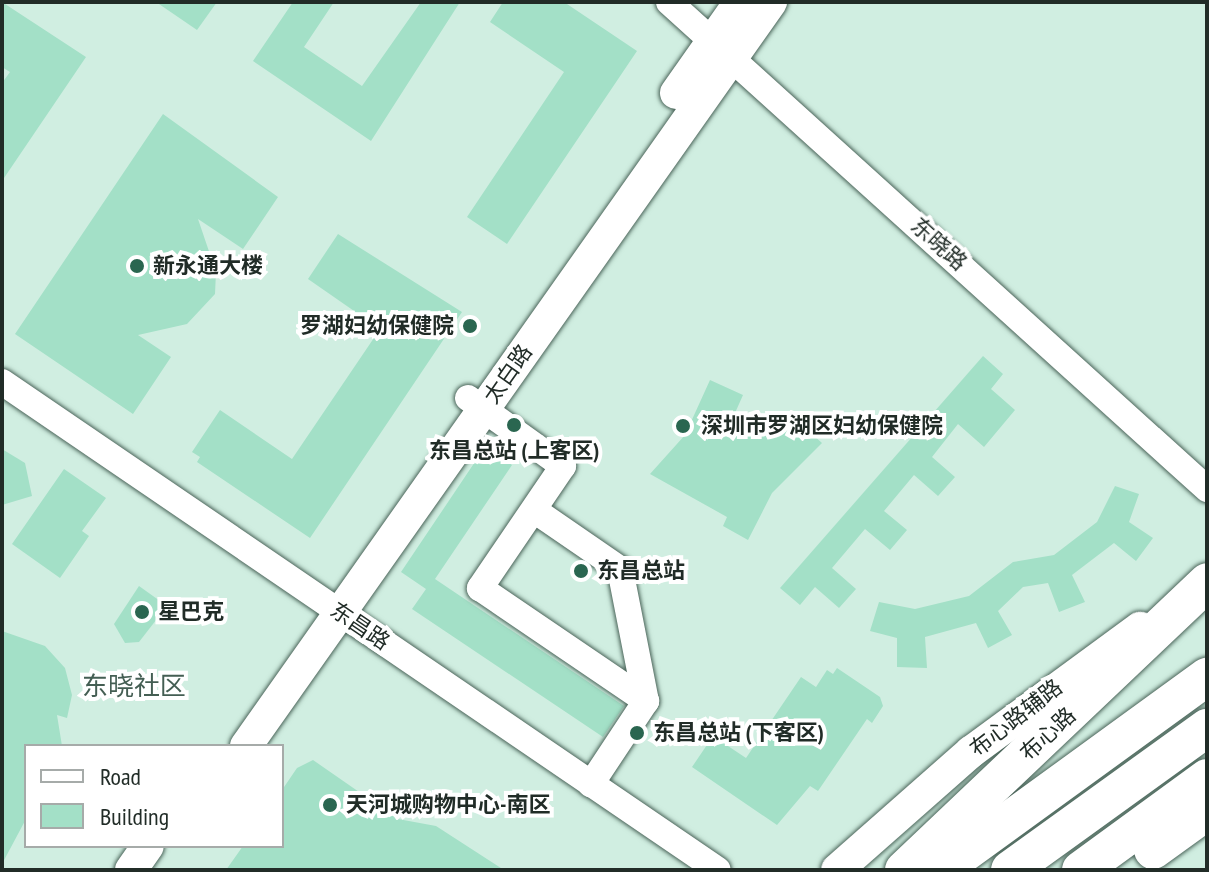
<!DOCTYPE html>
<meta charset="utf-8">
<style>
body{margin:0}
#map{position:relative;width:1209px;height:872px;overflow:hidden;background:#d0eee1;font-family:"PT Sans Narrow","Noto Sans SC",sans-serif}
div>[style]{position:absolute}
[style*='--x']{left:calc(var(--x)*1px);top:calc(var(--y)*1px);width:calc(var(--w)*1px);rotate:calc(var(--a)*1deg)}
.building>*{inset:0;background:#a3e0c7}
.roads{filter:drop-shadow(0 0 2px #4a6459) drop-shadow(0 0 2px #4a6459)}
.minor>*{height:26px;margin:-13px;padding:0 13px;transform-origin:13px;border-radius:13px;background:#fff}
.major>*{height:32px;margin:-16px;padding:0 16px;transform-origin:16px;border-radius:16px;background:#fff}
.highway>*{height:38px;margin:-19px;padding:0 19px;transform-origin:19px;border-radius:19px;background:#fff}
.dots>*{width:22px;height:22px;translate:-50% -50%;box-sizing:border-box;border:4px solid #fff;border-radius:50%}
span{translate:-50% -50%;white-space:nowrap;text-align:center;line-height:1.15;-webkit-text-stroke:8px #fff;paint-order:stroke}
.street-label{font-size:22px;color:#212c27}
.poi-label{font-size:22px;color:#212c27;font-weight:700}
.left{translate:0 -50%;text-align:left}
.right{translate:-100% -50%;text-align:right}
.quarter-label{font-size:26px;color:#445e53}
.frame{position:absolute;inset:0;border:4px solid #212c27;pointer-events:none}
.legend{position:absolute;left:24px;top:744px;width:260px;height:104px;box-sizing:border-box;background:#fff;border:2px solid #a6aba9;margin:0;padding:10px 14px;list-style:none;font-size:24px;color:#212c27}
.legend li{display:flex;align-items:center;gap:16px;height:40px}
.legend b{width:40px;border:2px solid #a6aba9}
</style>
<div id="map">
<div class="building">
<div style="clip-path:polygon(2px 2px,86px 57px,2px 181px,2px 83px,10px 72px,2px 67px)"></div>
<div style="clip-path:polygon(156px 2px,217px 2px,197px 30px)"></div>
<div style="clip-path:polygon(293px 2px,334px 2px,304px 47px,362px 86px,421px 2px,460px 2px,371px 141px,253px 61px)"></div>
<div style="clip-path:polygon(503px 2px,564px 2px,637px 51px,507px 244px,467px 217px,564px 72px,490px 22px)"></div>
<div style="clip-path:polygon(163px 114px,278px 197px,243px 249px,198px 219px,216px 272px,215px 294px,187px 324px,138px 335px,171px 357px,133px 414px,15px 334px)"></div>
<div style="clip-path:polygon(338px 234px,462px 312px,310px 538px,197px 462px,200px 457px,192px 452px,220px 410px,292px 459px,380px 329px,308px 279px)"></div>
<div style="clip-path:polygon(983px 356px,1003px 374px,991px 389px,1015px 410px,984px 447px,958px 424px,932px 457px,955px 477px,938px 496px,914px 475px,884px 511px,907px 530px,890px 550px,865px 529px,832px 568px,856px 589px,839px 608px,815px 587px,800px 605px,780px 588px)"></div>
<div style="clip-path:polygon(710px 380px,743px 395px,735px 413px,770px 439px,793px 417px,822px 443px,772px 493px,748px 540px,723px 526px,727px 517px,650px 474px,685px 435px)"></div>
<div style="clip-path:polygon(485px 447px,512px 465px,435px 579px,624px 706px,603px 737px,412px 609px,426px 589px,401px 572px)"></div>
<div style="clip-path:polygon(2px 449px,25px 463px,32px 496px,2px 505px)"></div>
<div style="clip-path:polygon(64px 469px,106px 498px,82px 531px,89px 536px,60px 578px,12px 544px)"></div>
<div style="clip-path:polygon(1115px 486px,1139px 494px,1129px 522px,1153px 538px,1136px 561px,1114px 543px,1072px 575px,1085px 602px,1059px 612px,1048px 583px,1023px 587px,998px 611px,1012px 635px,988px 648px,976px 623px,925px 637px,927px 668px,897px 667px,897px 638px,870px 631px,879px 602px,915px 609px,969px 596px,1013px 562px,1054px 555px,1097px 522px)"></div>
<div style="clip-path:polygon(139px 586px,167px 606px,139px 642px,125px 643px,114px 624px)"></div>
<div style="clip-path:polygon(2px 631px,45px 646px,65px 668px,72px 695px,67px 718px,57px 715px,62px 746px,26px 746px,26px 819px,2px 864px)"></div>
<div style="clip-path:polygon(837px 668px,880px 697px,883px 706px,872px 723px,867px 719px,818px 791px,810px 786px,777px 825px,692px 767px,713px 736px,746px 758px,801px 677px,816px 687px,827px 670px,833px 674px)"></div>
<div style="clip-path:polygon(313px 760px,398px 819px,436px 826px,504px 870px,226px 870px,243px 846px,282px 846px,282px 790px,297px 768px)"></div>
</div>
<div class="roads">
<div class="minor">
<div style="--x:669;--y:2;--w:726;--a:42.15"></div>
<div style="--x:2;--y:382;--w:866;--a:34.28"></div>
<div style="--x:468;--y:398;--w:117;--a:35.6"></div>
<div style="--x:563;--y:466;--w:148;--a:124.2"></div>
<div style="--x:480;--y:588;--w:201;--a:34.2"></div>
<div style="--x:534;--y:510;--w:104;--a:34.5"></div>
<div style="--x:620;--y:569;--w:135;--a:78.9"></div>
<div style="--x:646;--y:701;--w:100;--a:123.5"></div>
</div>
<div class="major">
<div style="--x:676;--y:93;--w:111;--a:-54.9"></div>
<div style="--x:246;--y:746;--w:911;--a:-54.79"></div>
<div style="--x:131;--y:870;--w:29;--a:-55"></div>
<div style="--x:837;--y:870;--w:179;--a:-41.4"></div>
<div style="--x:971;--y:752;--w:210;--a:-36.3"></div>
</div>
<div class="highway">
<div style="--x:1153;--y:850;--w:67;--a:-35.8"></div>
<div style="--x:904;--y:870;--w:418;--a:-43.5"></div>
<div style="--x:941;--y:870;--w:329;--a:-36"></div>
<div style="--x:1010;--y:870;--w:243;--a:-35.8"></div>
<div style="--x:1081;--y:870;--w:156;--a:-36.1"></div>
</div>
</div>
<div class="dots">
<div style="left:137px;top:266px;background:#2a6650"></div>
<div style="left:470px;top:326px;background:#2a6650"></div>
<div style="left:514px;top:425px;background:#2a6650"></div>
<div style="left:683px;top:426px;background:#2a6650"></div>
<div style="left:581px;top:571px;background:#2a6650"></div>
<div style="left:142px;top:612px;background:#2a6650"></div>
<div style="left:637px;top:733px;background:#2a6650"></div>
<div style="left:330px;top:805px;background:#2a6650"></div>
</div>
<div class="street-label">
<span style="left:939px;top:244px;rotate:42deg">东晓路</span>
<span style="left:508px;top:374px;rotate:-55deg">太白路</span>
<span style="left:360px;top:626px;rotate:34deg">东昌路</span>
<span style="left:1016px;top:718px;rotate:-38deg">布心路辅路</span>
<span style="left:1048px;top:734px;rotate:-43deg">布心路</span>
</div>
<div class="poi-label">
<span class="left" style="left:153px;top:266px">新永通大楼</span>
<span class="right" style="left:454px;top:326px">罗湖妇幼保健院</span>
<span class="left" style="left:701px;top:426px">深圳市罗湖区妇幼保健院</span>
<span style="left:514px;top:451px">东昌总站 (上客区)</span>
<span class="left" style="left:597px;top:571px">东昌总站</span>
<span class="left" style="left:158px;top:612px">星巴克</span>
<span class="left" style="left:653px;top:733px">东昌总站 (下客区)</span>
<span class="left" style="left:346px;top:805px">天河城购物中心-南区</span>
</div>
<div class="quarter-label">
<span style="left:134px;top:686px">东晓社区</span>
</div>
<div class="frame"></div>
<ul class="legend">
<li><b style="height:10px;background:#fff"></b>Road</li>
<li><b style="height:22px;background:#a3e0c7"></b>Building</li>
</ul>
</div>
